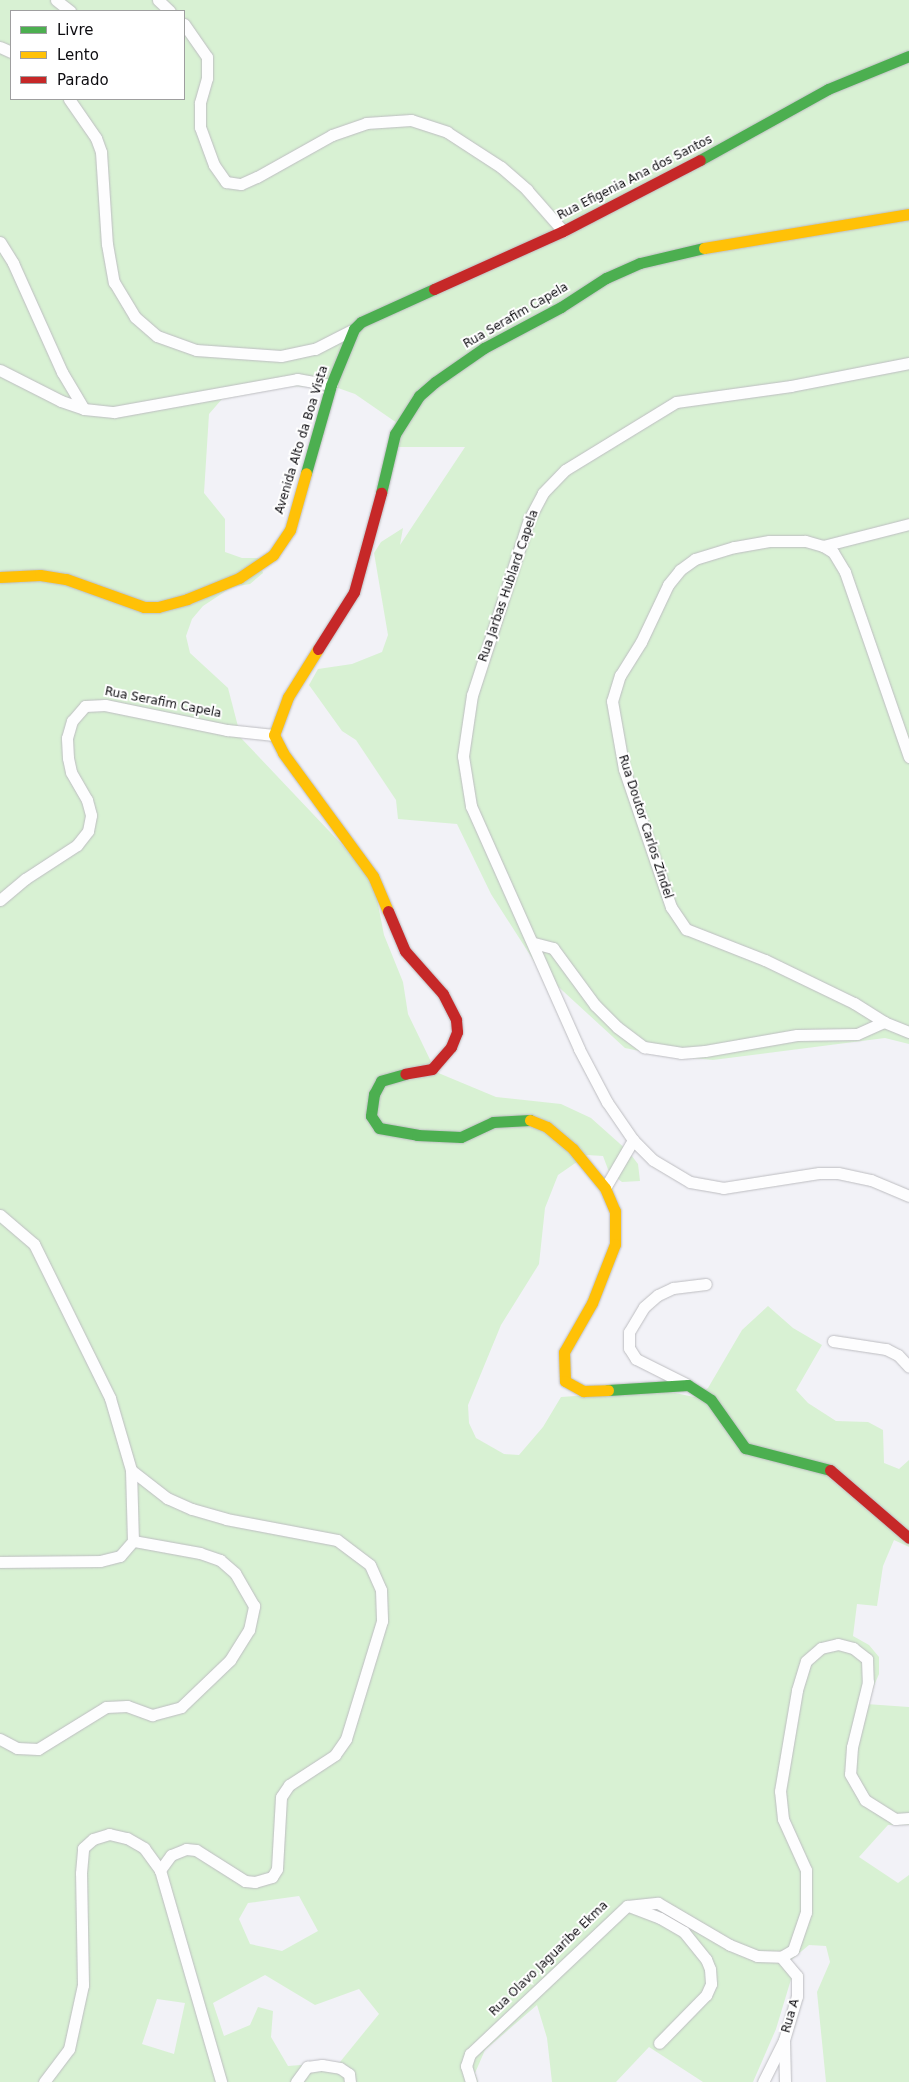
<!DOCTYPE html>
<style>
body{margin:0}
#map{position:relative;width:909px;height:2082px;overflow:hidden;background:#f2f2f7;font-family:"DejaVu Sans",sans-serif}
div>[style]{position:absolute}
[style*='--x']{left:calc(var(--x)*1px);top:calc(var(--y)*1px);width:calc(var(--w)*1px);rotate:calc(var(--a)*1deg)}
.green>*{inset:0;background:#d8f1d3}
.roads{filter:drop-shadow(0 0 1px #bdbdc1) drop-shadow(0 0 1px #bdbdc1)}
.street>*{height:11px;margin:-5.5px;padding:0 5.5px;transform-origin:5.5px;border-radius:5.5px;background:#fdfdfe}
.fast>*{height:11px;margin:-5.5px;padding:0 5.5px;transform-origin:5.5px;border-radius:5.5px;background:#4caf50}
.slow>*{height:11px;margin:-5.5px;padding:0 5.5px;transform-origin:5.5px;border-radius:5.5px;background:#ffc107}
.jam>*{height:11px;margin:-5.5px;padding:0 5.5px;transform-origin:5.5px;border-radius:5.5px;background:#c62828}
span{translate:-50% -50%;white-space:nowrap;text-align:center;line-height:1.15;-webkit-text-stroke:4px #fff;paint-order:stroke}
.street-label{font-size:12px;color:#0d0c10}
.legend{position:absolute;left:10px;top:10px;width:175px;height:90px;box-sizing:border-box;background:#fff;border:1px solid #9e9e9f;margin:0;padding:6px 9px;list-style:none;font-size:15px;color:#0d0c10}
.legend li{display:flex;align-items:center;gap:10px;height:25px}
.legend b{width:25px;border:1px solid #9e9e9f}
</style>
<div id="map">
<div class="green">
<div style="clip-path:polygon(evenodd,0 0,909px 0,909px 1044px,885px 1038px,713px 1060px,659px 1055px,625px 1048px,539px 969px,491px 894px,457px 824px,398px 819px,396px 800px,356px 740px,342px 731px,309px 685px,318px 669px,352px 664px,382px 652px,388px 635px,374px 553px,381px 542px,403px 528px,400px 545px,465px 447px,393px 447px,397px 423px,355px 394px,338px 388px,290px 386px,222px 399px,209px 414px,204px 493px,225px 519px,225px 552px,242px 558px,258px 558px,263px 573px,250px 584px,232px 587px,203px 606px,192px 619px,186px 636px,190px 653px,228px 688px,241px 738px,365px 869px,374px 884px,384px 935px,403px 982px,408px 1014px,436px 1072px,496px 1097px,561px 1104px,591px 1118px,628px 1151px,638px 1164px,640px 1181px,622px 1182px,609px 1172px,603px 1156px,587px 1155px,558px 1175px,545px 1208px,539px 1264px,501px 1325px,468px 1405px,469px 1423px,476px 1438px,504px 1454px,519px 1455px,543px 1427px,561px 1397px,661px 1390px,694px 1397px,708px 1388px,742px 1330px,768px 1306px,793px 1328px,822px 1345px,796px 1390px,808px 1403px,836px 1421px,868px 1422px,883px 1430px,884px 1463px,899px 1469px,909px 1460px,909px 1547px,894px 1540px,883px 1566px,877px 1606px,857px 1604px,853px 1636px,869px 1645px,879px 1657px,879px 1674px,866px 1704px,909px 1707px,909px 1825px,888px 1825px,859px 1857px,898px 1883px,909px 1875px,909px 2082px,826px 2082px,817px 1992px,830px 1962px,826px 1946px,809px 1945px,785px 1965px,792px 1976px,776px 2029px,753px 2082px,703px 2082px,649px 2047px,616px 2082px,552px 2082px,547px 2038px,537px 2005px,485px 2050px,475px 2073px,478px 2082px,0 2082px,0 0,11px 11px,184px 11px,184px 99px,11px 99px,11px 11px,0 0,299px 1896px,318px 1931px,282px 1951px,250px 1944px,239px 1919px,248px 1903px,299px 1896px,0 0,265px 1975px,315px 2005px,359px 1989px,379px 2014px,340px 2062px,288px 2066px,271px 2037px,273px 2011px,258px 2007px,250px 2025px,224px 2036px,213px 2003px,265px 1975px,0 0,157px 1999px,185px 2003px,174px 2054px,142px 2044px,157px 1999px)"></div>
</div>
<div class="roads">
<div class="street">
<div style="--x:56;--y:0;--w:18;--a:38"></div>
<div style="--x:158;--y:0;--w:16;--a:43"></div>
<div style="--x:184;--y:24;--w:40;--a:55.1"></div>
<div style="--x:207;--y:57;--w:21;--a:90"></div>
<div style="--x:207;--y:78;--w:26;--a:106"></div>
<div style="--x:200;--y:103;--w:24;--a:90"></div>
<div style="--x:200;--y:127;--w:40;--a:69.8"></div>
<div style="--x:214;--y:165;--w:21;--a:55"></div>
<div style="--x:226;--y:182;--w:15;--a:8"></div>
<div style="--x:241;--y:184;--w:17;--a:-24"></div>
<div style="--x:257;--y:177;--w:86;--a:-29.2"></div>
<div style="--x:332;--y:135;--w:36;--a:-19"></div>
<div style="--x:366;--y:123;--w:45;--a:-3.8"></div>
<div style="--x:411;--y:120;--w:38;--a:18"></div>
<div style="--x:447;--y:132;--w:64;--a:32.9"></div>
<div style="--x:501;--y:167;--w:35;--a:41"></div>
<div style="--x:527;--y:190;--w:55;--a:48.7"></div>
<div style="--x:0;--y:47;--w:12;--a:24"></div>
<div style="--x:69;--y:99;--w:47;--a:55.3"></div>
<div style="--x:96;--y:138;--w:15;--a:70"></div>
<div style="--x:101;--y:152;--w:92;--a:86.3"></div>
<div style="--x:107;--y:244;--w:39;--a:80"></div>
<div style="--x:114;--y:282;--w:41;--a:59"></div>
<div style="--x:135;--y:317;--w:29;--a:41"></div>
<div style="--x:157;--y:336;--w:41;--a:19.7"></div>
<div style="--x:196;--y:350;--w:85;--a:4"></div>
<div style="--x:281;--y:356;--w:35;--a:-12"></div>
<div style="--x:315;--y:349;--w:44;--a:-27.1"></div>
<div style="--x:0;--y:242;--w:25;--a:58"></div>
<div style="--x:13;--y:263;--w:120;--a:65.8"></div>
<div style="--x:62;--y:372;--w:43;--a:59.3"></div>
<div style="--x:909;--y:363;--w:120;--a:169"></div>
<div style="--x:791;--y:386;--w:116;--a:172.1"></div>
<div style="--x:676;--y:402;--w:130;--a:148.5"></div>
<div style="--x:565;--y:470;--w:32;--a:134"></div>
<div style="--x:543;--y:493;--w:30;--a:118"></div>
<div style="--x:529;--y:519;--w:185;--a:107.9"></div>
<div style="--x:472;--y:695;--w:62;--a:98.4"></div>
<div style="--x:463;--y:756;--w:51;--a:80.9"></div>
<div style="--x:471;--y:806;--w:266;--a:66"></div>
<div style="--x:579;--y:1049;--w:60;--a:62.2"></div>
<div style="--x:607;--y:1102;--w:46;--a:55.6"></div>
<div style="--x:633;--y:1140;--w:28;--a:45"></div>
<div style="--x:653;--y:1160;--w:43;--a:30.7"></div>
<div style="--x:690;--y:1182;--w:34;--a:10"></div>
<div style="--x:723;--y:1188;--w:97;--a:-8.9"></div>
<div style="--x:819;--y:1173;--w:19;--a:0"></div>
<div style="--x:838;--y:1173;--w:34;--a:12"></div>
<div style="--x:871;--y:1180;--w:41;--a:22.8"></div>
<div style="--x:0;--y:370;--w:68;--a:26.9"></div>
<div style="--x:61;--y:401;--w:24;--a:19"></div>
<div style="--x:84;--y:409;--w:30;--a:6"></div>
<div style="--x:114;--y:412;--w:186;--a:-10.2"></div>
<div style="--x:297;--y:379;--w:35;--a:10"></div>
<div style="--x:823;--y:546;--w:89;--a:-14.3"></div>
<div style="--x:909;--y:757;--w:196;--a:-109.1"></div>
<div style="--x:845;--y:572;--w:23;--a:-121"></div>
<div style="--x:833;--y:552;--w:12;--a:-149"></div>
<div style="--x:823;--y:546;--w:19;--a:-164"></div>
<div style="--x:805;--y:541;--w:36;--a:180"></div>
<div style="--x:769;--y:541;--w:36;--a:170"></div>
<div style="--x:734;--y:547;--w:41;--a:162.9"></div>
<div style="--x:695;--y:559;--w:19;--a:144"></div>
<div style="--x:680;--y:570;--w:19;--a:129"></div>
<div style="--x:668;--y:585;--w:63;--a:115.3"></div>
<div style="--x:641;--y:642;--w:39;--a:122"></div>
<div style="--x:620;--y:675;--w:27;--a:107"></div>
<div style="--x:612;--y:701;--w:69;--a:80"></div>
<div style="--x:624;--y:769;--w:146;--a:71.2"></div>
<div style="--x:671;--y:907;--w:27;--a:56"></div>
<div style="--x:686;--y:929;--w:85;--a:21.4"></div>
<div style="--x:765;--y:960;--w:99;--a:25.8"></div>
<div style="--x:854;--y:1003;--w:36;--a:32"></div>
<div style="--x:884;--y:1022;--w:27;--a:22"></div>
<div style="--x:0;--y:900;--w:33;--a:-40"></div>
<div style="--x:25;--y:879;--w:62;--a:-33.2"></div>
<div style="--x:77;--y:845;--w:18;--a:-52"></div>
<div style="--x:88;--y:831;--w:16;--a:-79"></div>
<div style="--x:91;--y:815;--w:16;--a:-105"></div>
<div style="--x:87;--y:800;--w:32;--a:-120"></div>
<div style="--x:71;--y:772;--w:14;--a:-102"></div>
<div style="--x:68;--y:758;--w:20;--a:-93"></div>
<div style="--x:67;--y:738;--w:18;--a:-74"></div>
<div style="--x:72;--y:721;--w:20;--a:-49"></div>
<div style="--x:85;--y:706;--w:20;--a:-3"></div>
<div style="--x:105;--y:705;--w:125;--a:11.6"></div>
<div style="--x:227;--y:730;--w:47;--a:6.1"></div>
<div style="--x:534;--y:943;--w:20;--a:15"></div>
<div style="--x:553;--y:948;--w:71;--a:53.6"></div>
<div style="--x:595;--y:1005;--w:31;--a:45"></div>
<div style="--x:617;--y:1027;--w:34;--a:37"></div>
<div style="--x:644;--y:1047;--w:37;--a:9"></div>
<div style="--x:681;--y:1053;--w:24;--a:-5"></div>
<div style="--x:705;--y:1051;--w:93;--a:-9.9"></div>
<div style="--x:797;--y:1035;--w:60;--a:-1"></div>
<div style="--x:857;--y:1034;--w:30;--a:-24"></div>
<div style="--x:605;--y:1188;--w:56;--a:-59.7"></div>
<div style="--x:0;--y:1215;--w:45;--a:40.5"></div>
<div style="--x:34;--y:1244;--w:172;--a:63.7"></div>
<div style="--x:110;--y:1398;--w:75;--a:73.7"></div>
<div style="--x:131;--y:1470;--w:71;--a:88.4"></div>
<div style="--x:133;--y:1541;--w:20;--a:131"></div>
<div style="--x:120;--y:1556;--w:21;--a:166"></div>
<div style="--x:100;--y:1561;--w:100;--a:179.4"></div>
<div style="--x:833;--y:1341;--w:54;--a:8.6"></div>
<div style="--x:886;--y:1349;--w:13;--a:27"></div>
<div style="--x:898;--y:1355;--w:16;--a:47"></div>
<div style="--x:686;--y:1384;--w:56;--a:-153.4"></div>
<div style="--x:636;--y:1359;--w:13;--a:-122"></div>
<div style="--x:629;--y:1348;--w:16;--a:-90"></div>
<div style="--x:629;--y:1332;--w:29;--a:-59"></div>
<div style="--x:644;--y:1307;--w:18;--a:-41"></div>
<div style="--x:658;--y:1295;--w:17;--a:-25"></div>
<div style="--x:673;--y:1288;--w:33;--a:-7"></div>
<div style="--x:131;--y:1470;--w:46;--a:37.9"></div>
<div style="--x:167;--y:1498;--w:27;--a:24"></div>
<div style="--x:192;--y:1509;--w:35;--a:16"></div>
<div style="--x:226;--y:1519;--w:113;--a:10.7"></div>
<div style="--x:337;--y:1540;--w:41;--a:37.1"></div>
<div style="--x:370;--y:1565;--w:27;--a:66"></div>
<div style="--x:381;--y:1590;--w:31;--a:88"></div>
<div style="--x:382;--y:1621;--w:123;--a:107"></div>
<div style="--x:346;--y:1739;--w:19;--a:125"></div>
<div style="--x:335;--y:1755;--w:55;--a:146.9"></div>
<div style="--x:289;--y:1785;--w:14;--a:124"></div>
<div style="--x:281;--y:1797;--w:72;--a:93.2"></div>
<div style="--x:277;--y:1869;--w:9;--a:122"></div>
<div style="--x:272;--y:1877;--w:18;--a:164"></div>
<div style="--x:255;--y:1882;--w:10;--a:-174"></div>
<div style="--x:245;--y:1881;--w:58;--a:-147.7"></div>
<div style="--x:196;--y:1850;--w:10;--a:-174"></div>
<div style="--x:186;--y:1849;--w:16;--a:158"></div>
<div style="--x:171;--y:1855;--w:19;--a:126"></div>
<div style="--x:0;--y:1739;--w:19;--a:28"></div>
<div style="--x:17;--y:1748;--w:21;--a:3"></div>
<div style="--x:38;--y:1749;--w:80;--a:-31.7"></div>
<div style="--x:106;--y:1707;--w:21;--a:-3"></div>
<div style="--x:127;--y:1706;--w:27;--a:20"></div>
<div style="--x:152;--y:1715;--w:30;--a:-15"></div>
<div style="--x:181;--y:1707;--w:68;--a:-43.8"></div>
<div style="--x:230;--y:1660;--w:36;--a:-58"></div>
<div style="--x:249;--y:1630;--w:25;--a:-78"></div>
<div style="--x:254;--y:1606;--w:38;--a:-120"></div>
<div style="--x:235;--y:1573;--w:20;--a:-139"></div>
<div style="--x:220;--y:1560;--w:21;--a:-161"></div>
<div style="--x:200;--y:1553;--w:68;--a:-169.8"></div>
<div style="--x:629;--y:1906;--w:33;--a:21"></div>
<div style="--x:660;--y:1918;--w:28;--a:30"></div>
<div style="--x:684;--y:1932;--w:35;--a:51"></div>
<div style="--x:706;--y:1959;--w:11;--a:68"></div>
<div style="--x:710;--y:1969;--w:15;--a:86"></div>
<div style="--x:711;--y:1984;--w:12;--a:114"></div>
<div style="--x:706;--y:1995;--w:67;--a:134.4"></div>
<div style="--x:781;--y:1957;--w:25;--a:50"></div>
<div style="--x:797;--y:1976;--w:20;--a:90"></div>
<div style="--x:797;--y:1996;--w:46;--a:106.5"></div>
<div style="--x:784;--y:2040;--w:42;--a:88.6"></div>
<div style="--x:44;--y:2082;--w:41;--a:-52.9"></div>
<div style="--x:69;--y:2049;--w:66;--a:-77.7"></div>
<div style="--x:83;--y:1985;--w:112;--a:-91"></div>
<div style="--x:81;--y:1873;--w:25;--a:-85"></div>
<div style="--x:83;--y:1848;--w:13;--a:-42"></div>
<div style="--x:93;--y:1839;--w:17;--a:-17"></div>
<div style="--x:109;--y:1834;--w:18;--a:13"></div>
<div style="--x:127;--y:1838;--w:20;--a:30"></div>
<div style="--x:144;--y:1848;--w:27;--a:54"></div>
<div style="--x:160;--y:1870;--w:221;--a:73.9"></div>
<div style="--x:296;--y:2082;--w:19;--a:-54"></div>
<div style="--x:307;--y:2067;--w:15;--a:-8"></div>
<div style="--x:322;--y:2065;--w:18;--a:9"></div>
<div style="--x:340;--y:2068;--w:11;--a:34"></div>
<div style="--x:349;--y:2074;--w:8;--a:83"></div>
<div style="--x:471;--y:2082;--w:17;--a:-107"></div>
<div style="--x:466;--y:2066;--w:13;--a:-72"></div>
<div style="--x:470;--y:2054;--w:216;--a:-43.3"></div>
<div style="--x:627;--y:1906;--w:31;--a:-6"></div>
<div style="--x:658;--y:1903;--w:83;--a:30.3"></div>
<div style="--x:730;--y:1945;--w:29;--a:22"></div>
<div style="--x:757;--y:1956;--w:24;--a:2"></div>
<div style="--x:781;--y:1957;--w:14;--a:-30"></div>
<div style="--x:793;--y:1950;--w:40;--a:-71.1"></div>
<div style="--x:806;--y:1912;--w:42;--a:-90"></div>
<div style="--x:806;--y:1870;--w:56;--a:-114.3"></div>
<div style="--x:783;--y:1819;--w:28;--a:-96"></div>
<div style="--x:780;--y:1791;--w:102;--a:-80.4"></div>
<div style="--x:797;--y:1690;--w:30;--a:-73"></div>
<div style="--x:806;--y:1661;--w:20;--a:-41"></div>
<div style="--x:821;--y:1648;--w:17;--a:-13"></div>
<div style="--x:838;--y:1644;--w:16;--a:15"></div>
<div style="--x:853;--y:1648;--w:18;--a:38"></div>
<div style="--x:867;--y:1659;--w:23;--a:88"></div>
<div style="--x:868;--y:1682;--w:67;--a:103.8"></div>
<div style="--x:852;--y:1747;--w:27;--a:94"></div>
<div style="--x:850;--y:1774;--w:30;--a:60"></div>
<div style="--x:865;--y:1800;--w:36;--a:32"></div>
<div style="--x:895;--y:1819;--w:14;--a:-4"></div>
<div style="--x:763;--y:2082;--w:45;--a:-63.4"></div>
</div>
<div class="fast">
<div style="--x:700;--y:160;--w:146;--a:-29"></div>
<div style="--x:828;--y:89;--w:87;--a:-22.2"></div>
<div style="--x:306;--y:473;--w:91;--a:-74.1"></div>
<div style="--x:331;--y:385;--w:61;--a:-67.7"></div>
<div style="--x:354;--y:329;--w:10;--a:-45"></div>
<div style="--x:361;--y:322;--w:80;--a:-24.3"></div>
<div style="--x:381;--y:493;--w:61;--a:-76.7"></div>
<div style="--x:395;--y:434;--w:45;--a:-57.7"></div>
<div style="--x:419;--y:396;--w:21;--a:-41"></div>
<div style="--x:435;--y:382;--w:60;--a:-34.8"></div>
<div style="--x:484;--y:348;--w:87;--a:-28"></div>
<div style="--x:561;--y:307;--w:54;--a:-32.8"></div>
<div style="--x:606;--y:278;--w:37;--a:-24"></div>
<div style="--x:640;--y:263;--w:66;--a:-13.2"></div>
<div style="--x:405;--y:1074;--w:25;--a:164"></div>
<div style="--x:381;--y:1081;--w:15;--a:118"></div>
<div style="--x:374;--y:1094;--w:22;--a:98"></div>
<div style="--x:371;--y:1116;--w:14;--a:56"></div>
<div style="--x:379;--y:1128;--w:39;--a:10"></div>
<div style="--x:417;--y:1135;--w:44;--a:2.6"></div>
<div style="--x:461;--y:1137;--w:35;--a:-25"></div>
<div style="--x:493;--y:1122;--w:37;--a:-3"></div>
<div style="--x:608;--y:1390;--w:80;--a:-3.6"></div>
<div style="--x:688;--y:1385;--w:27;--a:33"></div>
<div style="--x:711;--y:1400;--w:59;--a:54.7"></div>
<div style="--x:745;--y:1448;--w:88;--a:14.5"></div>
</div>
<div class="slow">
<div style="--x:704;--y:248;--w:208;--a:-9.4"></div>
<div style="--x:0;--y:577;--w:40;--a:-2.9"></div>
<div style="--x:40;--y:575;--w:26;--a:9"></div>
<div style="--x:66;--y:579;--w:83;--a:19.7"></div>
<div style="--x:144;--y:607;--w:14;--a:0"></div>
<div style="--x:158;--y:607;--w:30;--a:-15"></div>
<div style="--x:187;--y:599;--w:56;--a:-22"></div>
<div style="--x:239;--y:578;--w:41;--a:-34.1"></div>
<div style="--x:273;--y:555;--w:30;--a:-56"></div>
<div style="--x:290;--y:530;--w:59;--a:-74.3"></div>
<div style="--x:318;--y:649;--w:57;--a:122"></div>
<div style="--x:288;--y:697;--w:40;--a:110.2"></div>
<div style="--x:274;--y:735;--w:20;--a:63"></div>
<div style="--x:283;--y:753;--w:152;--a:53.8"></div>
<div style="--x:373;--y:876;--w:38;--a:67"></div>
<div style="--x:530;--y:1120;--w:18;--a:22"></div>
<div style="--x:547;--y:1127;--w:34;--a:40"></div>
<div style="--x:573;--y:1149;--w:50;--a:50.6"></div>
<div style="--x:605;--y:1188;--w:25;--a:67"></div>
<div style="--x:615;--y:1211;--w:33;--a:90"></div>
<div style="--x:615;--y:1244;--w:63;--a:111.3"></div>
<div style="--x:592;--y:1303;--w:56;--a:119.7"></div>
<div style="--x:564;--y:1352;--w:29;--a:88"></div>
<div style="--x:565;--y:1381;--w:21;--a:29"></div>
<div style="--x:583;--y:1391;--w:25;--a:-2"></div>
</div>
<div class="jam">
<div style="--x:434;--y:289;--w:141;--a:-24.2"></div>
<div style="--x:563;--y:231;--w:154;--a:-27.4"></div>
<div style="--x:318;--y:649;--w:67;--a:-57.7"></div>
<div style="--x:354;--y:592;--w:103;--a:-74.7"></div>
<div style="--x:388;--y:911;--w:43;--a:67"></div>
<div style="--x:405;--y:951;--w:57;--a:48.5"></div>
<div style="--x:443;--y:994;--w:29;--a:63"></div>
<div style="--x:456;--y:1020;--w:12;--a:85"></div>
<div style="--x:457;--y:1032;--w:16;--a:112"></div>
<div style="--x:451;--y:1047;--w:29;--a:131"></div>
<div style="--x:432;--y:1069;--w:27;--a:170"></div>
<div style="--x:830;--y:1470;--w:104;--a:40.7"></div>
</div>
</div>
<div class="street-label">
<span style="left:635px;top:178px;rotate:-27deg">Rua Efigenia Ana dos Santos</span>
<span style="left:516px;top:316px;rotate:-30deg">Rua Serafim Capela</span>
<span style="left:302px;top:440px;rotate:-73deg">Avenida Alto da Boa Vista</span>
<span style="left:509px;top:586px;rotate:-71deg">Rua Jarbas Hublard Capela</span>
<span style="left:163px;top:703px;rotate:11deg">Rua Serafim Capela</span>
<span style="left:645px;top:827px;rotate:72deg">Rua Doutor Carlos Zindel</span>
<span style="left:549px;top:1959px;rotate:-44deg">Rua Olavo Jaguaribe Ekma</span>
<span style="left:791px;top:2016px;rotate:-74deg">Rua A</span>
</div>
<ul class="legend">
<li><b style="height:6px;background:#4caf50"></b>Livre</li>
<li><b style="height:6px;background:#ffc107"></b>Lento</li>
<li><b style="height:6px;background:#c62828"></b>Parado</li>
</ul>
</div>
